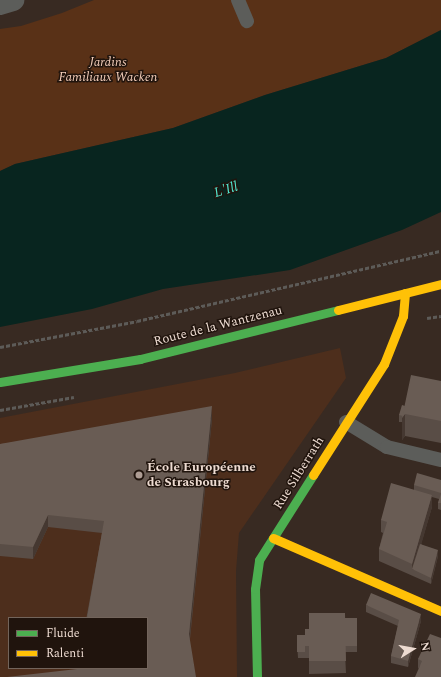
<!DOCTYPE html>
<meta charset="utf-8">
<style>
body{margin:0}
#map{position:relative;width:441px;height:677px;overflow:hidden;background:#382a22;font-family:Spectral,serif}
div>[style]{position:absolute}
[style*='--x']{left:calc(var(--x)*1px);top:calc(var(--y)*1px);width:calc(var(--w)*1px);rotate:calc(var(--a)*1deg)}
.built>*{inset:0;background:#4d2e1c}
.green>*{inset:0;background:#593117}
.water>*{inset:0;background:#08251f}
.path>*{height:2.5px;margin-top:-1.25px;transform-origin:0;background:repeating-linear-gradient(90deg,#5d5b58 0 4px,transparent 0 6px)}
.lane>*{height:14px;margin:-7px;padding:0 7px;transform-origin:7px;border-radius:7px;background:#5c5d5a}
.street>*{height:22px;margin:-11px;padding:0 11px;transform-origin:11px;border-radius:11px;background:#5c5d5a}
.fast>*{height:9px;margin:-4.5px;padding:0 4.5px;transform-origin:4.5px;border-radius:4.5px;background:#4caf50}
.slow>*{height:9px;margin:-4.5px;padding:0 4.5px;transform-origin:4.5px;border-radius:4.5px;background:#ffc107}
.wall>*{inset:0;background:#594d46}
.shaded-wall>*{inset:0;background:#453831}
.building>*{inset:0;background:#695c54;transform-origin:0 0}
.dots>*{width:11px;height:11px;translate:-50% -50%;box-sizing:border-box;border:2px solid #20140d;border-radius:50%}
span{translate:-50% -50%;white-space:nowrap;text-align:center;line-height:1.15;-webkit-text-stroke:3px #20140d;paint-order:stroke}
.park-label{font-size:13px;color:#f3cdb9;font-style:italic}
.street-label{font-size:13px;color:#eddbd1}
.poi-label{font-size:13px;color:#eddbd1;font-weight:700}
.left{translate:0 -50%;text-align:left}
.water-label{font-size:14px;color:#52e5ce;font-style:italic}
.legend{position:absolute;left:8px;top:617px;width:140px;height:52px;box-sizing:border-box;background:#20140d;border:1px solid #72645b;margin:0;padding:5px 7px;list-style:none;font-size:12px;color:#eddbd1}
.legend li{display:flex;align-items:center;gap:8px;height:20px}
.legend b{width:20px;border:1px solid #72645b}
.north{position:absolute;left:393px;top:629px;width:40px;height:40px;-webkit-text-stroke:3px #20140d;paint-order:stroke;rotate:79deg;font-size:11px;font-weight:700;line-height:16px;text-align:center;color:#eddbd1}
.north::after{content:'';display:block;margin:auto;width:14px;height:18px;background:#eddbd1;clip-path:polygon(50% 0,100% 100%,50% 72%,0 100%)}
</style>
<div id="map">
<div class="built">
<div style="clip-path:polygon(evenodd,340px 348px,346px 378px,239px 533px,236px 571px,237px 677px,0 677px,0 418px,235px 373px,340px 348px,9px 618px,147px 618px,147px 668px,9px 668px,9px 618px)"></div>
</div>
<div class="green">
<div style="clip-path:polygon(94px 0,441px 0,441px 30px,386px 58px,265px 95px,173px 128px,15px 164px,0 171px,0 29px,21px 26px,62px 13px)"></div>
</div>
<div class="water">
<div style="clip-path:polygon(441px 30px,441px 212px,402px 230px,290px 270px,163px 289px,92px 309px,0 327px,0 171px,15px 164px,173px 128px,265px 95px,386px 58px)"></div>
</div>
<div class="path">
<div style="--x:427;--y:318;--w:14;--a:-8"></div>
<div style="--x:0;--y:347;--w:139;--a:-10.7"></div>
<div style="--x:137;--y:321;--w:312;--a:-13"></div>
<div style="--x:0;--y:410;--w:75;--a:-10"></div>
</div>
<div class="lane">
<div style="--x:238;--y:0;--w:23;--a:67"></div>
<div style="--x:346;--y:422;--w:48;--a:31.4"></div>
<div style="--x:387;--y:447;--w:56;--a:13.5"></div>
</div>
<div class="street">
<div style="--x:0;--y:4;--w:14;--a:-17"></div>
</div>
<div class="fast">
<div style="--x:0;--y:382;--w:142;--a:-9.3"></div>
<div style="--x:140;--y:359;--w:204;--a:-13.9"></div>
<div style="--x:257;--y:677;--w:88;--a:-91.3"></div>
<div style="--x:255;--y:589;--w:29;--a:-82"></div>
<div style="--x:259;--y:560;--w:101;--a:-57.6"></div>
</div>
<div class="slow">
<div style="--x:338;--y:310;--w:106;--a:-14.2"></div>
<div style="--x:313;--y:475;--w:132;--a:-57.4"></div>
<div style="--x:384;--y:364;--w:52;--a:-68.4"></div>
<div style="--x:403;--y:316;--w:23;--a:-85"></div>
<div style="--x:273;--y:538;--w:183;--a:23.5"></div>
</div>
<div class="wall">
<div style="clip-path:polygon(441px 381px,441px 443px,405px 436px,402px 440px,402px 422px,399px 422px,399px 415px,405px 406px)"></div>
<div style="clip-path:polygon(212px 419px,190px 639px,77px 669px,102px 533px,48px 527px,33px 559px,0 556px,0 444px)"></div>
<div style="clip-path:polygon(441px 480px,441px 510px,438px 509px,438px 503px,439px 499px,432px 497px,432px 507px,421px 544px,438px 556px,431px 584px,379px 561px,379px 549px,383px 533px,381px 532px,381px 520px,414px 490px,414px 485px)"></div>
<div style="clip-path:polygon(366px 605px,421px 621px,408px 667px,391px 663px,391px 656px,398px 626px,366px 612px)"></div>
<div style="clip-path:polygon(345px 618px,357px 618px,357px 652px,345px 652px,346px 673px,309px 674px,309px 658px,298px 658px,297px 642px,305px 635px,309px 629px)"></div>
<div style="clip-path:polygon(441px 638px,418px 669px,418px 659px)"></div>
</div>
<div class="shaded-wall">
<div style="clip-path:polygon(212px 406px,212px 419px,189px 646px,189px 634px)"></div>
<div style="clip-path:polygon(405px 414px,405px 436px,402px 440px,402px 418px)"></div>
<div style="clip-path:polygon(432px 495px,432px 507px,414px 570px,412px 569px,412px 564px)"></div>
<div style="clip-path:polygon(48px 515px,48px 527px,33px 559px,33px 547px)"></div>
<div style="clip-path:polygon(438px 550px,438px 556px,431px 584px,431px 578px)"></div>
<div style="clip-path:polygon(421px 614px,421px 621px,408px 667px,408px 661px)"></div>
</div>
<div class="building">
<div style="clip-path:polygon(411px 375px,441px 381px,441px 421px,405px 414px,402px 418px)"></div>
<div style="clip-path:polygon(402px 405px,405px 406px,403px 416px,399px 415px)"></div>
<div style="clip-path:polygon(212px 406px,189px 634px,196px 677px,7px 677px,77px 669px,78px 668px,147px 668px,147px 618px,87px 618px,104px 521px,48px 515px,33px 547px,0 544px,0 444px)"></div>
<div style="clip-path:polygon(417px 473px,441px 480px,441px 493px,414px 485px)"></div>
<div style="clip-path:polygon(391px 483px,432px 495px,412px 564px,379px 549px,387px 522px,381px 520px)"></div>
<div style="clip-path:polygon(441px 494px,441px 503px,438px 503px)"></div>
<div style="clip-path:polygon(420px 544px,438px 550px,431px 578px,412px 569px)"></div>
<div style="clip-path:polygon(371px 593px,421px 614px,408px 661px,391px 656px,399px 620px,366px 605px)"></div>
<div style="clip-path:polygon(309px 613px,345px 613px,346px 661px,309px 661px,309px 646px,305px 646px,305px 629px,309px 629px)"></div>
<div style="left:345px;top:618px;width:12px;height:28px"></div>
<div style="clip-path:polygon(430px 634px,441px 638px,441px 677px,415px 677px,422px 661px,418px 659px)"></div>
<div style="left:297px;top:635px;width:8px;height:17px"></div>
</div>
<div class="dots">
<div style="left:139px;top:475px;background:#ae9d94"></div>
</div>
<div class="park-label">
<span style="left:108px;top:70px">Jardins<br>Familiaux Wacken</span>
</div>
<div class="street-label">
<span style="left:218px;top:326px;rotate:-14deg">Route de la Wantzenau</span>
<span style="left:299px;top:473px;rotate:-58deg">Rue Silberrath</span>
</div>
<div class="poi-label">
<span class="left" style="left:147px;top:475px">École Européenne<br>de Strasbourg</span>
</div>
<div class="water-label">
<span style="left:226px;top:190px;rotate:-17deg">L'Ill</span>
</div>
<ul class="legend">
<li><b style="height:5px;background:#4caf50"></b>Fluide</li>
<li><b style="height:5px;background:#ffc107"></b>Ralenti</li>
</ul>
<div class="north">N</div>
</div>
